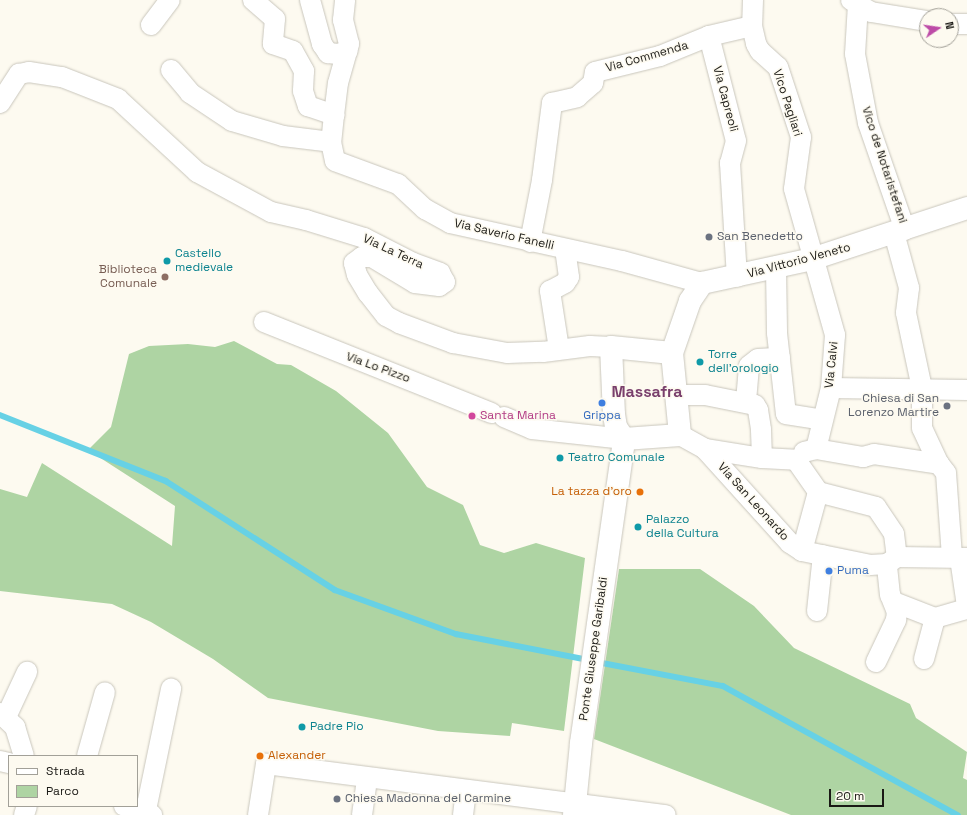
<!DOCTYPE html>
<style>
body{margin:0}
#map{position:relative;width:967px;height:815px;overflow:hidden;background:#fdfaf0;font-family:"Space Grotesk",sans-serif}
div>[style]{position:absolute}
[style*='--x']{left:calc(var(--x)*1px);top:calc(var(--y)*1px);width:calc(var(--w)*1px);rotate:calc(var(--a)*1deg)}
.green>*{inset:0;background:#aed4a3}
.stream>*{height:5.5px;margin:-2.75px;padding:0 2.75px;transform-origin:2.75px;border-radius:2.75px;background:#67d1e5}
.roads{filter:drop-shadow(0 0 1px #c9c6bc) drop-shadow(0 0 1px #c9c6bc)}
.street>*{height:20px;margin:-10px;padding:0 10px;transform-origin:10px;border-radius:10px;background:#fff}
.secondary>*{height:22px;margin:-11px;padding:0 11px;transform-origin:11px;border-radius:11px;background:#fff}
.dots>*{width:11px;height:11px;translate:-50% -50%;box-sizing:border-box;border:2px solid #fdfaf0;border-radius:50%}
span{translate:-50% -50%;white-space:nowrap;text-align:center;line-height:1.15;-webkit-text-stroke:3px #fdfaf0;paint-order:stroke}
.street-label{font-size:12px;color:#1a1915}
.worship-label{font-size:12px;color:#5b616d}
.left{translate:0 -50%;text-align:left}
.right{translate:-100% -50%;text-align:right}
.culture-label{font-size:12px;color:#0d838f}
.education-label{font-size:12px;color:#785e54}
.hotel-label{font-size:12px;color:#b23c85}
.shop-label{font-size:12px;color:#366cbe}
.food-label{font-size:12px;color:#c56008}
.district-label{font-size:16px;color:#793f6c;font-weight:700}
.legend{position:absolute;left:8px;top:755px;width:130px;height:52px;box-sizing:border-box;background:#fdfaf0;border:1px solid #a2a098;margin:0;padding:5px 7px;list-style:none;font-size:12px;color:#1a1915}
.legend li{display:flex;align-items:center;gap:8px;height:20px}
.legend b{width:20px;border:1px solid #a2a098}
.north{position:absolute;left:919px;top:8px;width:40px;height:40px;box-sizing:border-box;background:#fdfaf0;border:1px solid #a2a098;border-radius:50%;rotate:77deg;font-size:11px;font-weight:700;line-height:16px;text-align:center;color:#1a1915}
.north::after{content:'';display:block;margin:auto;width:14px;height:18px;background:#bd4ba7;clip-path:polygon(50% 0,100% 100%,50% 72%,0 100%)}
.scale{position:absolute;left:829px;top:789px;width:55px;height:18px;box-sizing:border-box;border:2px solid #1a1915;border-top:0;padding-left:5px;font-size:12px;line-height:14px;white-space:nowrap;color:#1a1915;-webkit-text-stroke:3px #fdfaf0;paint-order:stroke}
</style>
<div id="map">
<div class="green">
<div style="clip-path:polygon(234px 341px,277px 364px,291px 365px,336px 391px,388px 433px,427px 487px,463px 505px,480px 545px,504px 553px,536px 543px,585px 558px,564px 731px,512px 723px,510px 736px,438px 731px,268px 698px,213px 659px,151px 622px,112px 604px,0 591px,0 489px,27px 497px,42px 463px,172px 546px,175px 506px,88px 450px,111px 427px,129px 354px,149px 346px,188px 344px,215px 347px)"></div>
<div style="clip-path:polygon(619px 569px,700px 569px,754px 606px,794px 648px,910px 704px,916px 718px,967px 752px,963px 778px,967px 780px,967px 815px,791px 815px,594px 739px)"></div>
</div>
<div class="stream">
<div style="--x:0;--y:415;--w:179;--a:21.7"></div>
<div style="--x:166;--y:481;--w:201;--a:32.8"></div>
<div style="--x:335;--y:590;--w:129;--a:20"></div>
<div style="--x:456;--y:634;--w:136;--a:11.1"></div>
<div style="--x:597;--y:662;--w:128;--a:10.8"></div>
<div style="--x:723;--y:686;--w:268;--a:28.8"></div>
</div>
<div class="roads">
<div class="street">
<div style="--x:253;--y:0;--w:29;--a:41"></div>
<div style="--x:275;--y:19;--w:25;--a:95"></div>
<div style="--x:273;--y:44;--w:21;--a:19"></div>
<div style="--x:293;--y:51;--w:23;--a:61"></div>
<div style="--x:304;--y:71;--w:20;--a:93"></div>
<div style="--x:303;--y:91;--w:16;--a:72"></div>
<div style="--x:308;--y:106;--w:28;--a:19"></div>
<div style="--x:334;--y:115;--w:27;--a:96"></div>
<div style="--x:331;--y:142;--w:19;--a:78"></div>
<div style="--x:335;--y:161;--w:67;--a:20.1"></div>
<div style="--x:398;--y:184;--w:37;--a:43"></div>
<div style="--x:425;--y:209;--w:29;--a:29"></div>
<div style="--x:450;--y:223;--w:176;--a:12.5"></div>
<div style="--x:622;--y:261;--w:83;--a:15.4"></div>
<div style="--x:310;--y:0;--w:46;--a:74.7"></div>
<div style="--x:322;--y:44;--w:11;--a:56"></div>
<div style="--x:328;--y:53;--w:10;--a:6"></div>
<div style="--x:338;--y:54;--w:10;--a:-17"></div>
<div style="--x:753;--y:0;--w:26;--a:92"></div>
<div style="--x:752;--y:26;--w:18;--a:77"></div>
<div style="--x:756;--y:44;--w:8;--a:60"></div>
<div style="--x:760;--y:51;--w:24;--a:42"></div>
<div style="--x:778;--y:67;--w:74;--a:71.8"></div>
<div style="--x:801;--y:137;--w:52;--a:97.7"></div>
<div style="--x:794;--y:189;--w:152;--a:74.3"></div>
<div style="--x:835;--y:335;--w:53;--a:94.3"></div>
<div style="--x:831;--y:388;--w:63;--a:103.8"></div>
<div style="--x:851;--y:0;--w:23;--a:31"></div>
<div style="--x:871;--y:12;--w:57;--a:9.1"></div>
<div style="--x:858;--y:4;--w:50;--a:93.4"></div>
<div style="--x:855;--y:54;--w:70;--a:79.3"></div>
<div style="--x:868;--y:123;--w:113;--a:70.9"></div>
<div style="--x:951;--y:24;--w:16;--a:0"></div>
<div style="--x:151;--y:25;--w:31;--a:-53"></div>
<div style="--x:709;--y:36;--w:108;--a:75.6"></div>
<div style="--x:736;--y:141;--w:23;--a:105"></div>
<div style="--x:730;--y:163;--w:114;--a:86.5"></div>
<div style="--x:171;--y:70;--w:30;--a:50"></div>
<div style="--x:190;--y:93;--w:50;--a:33.7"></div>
<div style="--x:232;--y:121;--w:53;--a:16.4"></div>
<div style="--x:283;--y:136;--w:48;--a:7.1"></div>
<div style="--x:0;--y:103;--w:35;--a:-57"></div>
<div style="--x:19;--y:74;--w:10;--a:-11"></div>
<div style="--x:29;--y:72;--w:33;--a:9"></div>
<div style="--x:62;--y:77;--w:60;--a:21.4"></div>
<div style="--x:118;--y:99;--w:108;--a:42.7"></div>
<div style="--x:197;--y:172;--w:84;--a:28.4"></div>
<div style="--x:271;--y:212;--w:36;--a:13"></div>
<div style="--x:306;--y:220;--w:61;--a:17.2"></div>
<div style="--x:364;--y:238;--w:55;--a:27"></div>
<div style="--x:413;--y:263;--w:29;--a:20"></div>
<div style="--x:440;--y:273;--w:10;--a:61"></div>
<div style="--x:445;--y:282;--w:7;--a:146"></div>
<div style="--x:439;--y:286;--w:24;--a:-173"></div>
<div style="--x:415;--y:283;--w:50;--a:-148.8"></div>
<div style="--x:372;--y:257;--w:10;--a:180"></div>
<div style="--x:362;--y:257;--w:10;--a:143"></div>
<div style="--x:354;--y:263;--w:12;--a:76"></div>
<div style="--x:357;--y:275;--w:21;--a:59"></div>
<div style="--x:368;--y:293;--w:29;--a:52"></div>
<div style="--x:386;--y:316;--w:15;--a:28"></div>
<div style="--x:399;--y:323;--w:58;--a:20.3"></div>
<div style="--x:453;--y:343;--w:55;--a:10.5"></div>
<div style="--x:507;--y:353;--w:36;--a:-2"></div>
<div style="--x:543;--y:352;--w:47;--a:-7.3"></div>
<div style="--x:590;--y:346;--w:21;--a:3"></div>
<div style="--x:334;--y:115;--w:32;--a:-83"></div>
<div style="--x:338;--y:83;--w:41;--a:-74.2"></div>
<div style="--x:349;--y:44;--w:25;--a:-104"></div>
<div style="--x:343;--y:20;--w:20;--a:-84"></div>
<div style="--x:894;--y:233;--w:57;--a:74.7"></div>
<div style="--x:909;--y:288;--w:25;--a:97"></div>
<div style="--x:906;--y:313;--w:77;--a:78"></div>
<div style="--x:922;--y:388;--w:40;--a:90"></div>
<div style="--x:922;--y:428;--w:40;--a:65"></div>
<div style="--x:939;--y:464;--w:11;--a:52"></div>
<div style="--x:946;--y:473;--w:83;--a:85.9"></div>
<div style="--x:530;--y:242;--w:63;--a:-79"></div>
<div style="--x:542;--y:180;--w:78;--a:-82.6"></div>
<div style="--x:552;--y:103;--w:26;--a:-13"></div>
<div style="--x:577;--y:97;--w:21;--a:-41"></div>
<div style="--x:593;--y:83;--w:11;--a:-80"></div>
<div style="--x:595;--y:72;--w:67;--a:-13.8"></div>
<div style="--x:660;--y:56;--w:53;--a:-22.2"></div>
<div style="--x:709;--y:36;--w:44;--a:-13.1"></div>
<div style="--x:776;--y:268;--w:65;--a:89.1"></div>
<div style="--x:777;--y:333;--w:81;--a:83.7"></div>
<div style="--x:264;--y:322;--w:245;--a:21.8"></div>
<div style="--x:559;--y:349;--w:59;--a:-98.8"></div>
<div style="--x:550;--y:291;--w:17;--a:-28"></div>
<div style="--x:565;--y:283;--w:7;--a:-56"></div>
<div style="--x:569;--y:277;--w:28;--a:-98"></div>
<div style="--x:831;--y:388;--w:136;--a:0.8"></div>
<div style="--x:677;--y:395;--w:28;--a:0"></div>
<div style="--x:705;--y:395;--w:51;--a:11.3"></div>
<div style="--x:755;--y:405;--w:6;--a:59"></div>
<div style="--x:758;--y:410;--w:20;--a:81"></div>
<div style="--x:761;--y:430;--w:28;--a:88"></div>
<div style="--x:746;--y:401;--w:35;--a:-85"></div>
<div style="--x:749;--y:366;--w:11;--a:-38"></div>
<div style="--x:758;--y:359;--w:22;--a:-3"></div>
<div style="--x:786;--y:414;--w:36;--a:9"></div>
<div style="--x:504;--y:417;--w:30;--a:23"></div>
<div style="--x:532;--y:429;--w:93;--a:6.2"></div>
<div style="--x:680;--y:435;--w:29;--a:29"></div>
<div style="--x:705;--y:449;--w:58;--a:9"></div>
<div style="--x:762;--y:458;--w:34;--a:3"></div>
<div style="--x:796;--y:460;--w:39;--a:55"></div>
<div style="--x:818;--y:492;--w:60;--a:14.5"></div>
<div style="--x:876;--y:507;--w:32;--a:56"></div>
<div style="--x:894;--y:534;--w:23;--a:83"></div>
<div style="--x:705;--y:449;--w:127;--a:47.9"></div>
<div style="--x:790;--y:543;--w:14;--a:34"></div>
<div style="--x:802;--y:551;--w:69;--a:11.6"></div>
<div style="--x:870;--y:565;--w:17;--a:-3"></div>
<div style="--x:887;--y:564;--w:12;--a:-35"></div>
<div style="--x:897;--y:557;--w:70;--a:0.8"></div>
<div style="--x:804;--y:452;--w:12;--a:-14"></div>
<div style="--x:816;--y:449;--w:48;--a:9.7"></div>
<div style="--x:863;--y:457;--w:11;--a:-15"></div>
<div style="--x:874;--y:454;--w:66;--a:8.7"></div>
<div style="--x:802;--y:551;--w:61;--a:-74.8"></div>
<div style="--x:960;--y:558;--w:49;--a:81.7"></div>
<div style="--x:894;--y:602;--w:44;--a:21.3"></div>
<div style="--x:935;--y:618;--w:33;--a:-16"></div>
<div style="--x:817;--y:611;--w:56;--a:-83.9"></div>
<div style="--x:924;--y:659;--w:42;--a:-75"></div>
<div style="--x:876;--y:662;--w:47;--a:-64.5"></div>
<div style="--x:896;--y:620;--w:8;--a:-83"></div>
<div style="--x:897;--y:612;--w:18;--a:-112"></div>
<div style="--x:890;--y:595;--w:31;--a:-96"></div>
<div style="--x:0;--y:713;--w:21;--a:43"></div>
<div style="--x:15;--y:727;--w:30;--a:73"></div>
<div style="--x:6;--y:717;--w:50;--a:-65"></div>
<div style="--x:87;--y:756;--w:66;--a:-74.3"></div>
<div style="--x:0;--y:761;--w:9;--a:13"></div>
<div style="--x:124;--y:806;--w:22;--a:10"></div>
<div style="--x:146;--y:810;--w:8;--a:40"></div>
<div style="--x:146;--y:810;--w:124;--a:-78.3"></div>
<div style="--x:24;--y:815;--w:9;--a:-72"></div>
<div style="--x:258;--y:815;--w:52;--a:-81.1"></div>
<div style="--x:266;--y:764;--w:403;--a:7.3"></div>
<div style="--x:362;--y:815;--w:37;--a:-82"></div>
<div style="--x:463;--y:815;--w:24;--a:-83"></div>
</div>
<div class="secondary">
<div style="--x:611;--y:347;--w:61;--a:5.6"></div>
<div style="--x:672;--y:353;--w:82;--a:84.4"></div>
<div style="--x:680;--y:435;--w:56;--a:175.9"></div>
<div style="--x:624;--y:439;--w:14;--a:-124"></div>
<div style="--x:616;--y:427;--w:12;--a:-99"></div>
<div style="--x:614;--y:415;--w:68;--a:-92.5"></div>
<div style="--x:672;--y:353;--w:55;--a:-70.9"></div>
<div style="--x:690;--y:301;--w:22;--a:-56"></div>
<div style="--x:702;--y:283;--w:113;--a:-12.3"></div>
<div style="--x:812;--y:259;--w:163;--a:-18.2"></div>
<div style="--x:574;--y:815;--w:72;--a:-84.4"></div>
<div style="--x:581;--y:743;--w:307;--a:-81.9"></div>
</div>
</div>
<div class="dots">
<div style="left:709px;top:237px;background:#6b7280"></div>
<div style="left:167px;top:261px;background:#0f9aa8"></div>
<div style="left:165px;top:277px;background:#8d6e63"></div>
<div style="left:700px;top:362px;background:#0f9aa8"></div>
<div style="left:602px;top:403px;background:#3f7fe0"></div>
<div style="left:947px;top:406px;background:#6b7280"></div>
<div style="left:472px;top:416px;background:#d1479c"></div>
<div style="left:560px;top:458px;background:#0f9aa8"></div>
<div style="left:640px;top:492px;background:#e8710a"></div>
<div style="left:638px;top:527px;background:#0f9aa8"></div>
<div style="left:829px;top:571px;background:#3f7fe0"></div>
<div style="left:302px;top:727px;background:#0f9aa8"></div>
<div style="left:260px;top:756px;background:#e8710a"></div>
<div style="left:337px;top:799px;background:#6b7280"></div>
</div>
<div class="street-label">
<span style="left:647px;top:57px;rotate:-16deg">Via Commenda</span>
<span style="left:725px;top:99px;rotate:75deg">Via Capreoli</span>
<span style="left:787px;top:103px;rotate:72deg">Vico Pagliari</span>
<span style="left:884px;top:165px;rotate:72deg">Vico de Notaristefani</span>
<span style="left:504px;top:235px;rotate:13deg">Via Saverio Fanelli</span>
<span style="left:393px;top:252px;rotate:25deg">Via La Terra</span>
<span style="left:799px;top:261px;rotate:-15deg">Via Vittorio Veneto</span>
<span style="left:832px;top:365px;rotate:-84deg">Via Calvi</span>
<span style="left:378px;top:368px;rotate:20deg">Via Lo Pizzo</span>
<span style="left:753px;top:502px;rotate:48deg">Via San Leonardo</span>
<span style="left:594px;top:649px;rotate:-82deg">Ponte Giuseppe Garibaldi</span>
</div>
<div class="worship-label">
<span class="left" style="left:717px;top:237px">San Benedetto</span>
<span class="right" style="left:939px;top:406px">Chiesa di San<br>Lorenzo Martire</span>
<span class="left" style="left:345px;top:799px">Chiesa Madonna del Carmine</span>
</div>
<div class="culture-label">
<span class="left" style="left:175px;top:261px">Castello<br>medievale</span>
<span class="left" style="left:708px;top:362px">Torre<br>dell'orologio</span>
<span class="left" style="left:568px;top:458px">Teatro Comunale</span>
<span class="left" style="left:646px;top:527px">Palazzo<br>della Cultura</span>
<span class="left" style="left:310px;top:727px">Padre Pio</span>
</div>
<div class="education-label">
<span class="right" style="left:157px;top:277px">Biblioteca<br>Comunale</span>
</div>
<div class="hotel-label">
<span class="left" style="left:480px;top:416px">Santa Marina</span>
</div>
<div class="shop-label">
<span style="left:602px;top:416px">Grippa</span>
<span class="left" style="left:837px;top:571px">Puma</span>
</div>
<div class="food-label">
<span class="right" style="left:632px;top:492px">La tazza d'oro</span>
<span class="left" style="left:268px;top:756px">Alexander</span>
</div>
<div class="district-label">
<span style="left:647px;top:392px">Massafra</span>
</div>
<ul class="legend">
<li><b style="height:5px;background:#fff"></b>Strada</li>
<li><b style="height:11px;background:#aed4a3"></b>Parco</li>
</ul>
<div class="north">N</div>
<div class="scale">20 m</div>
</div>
